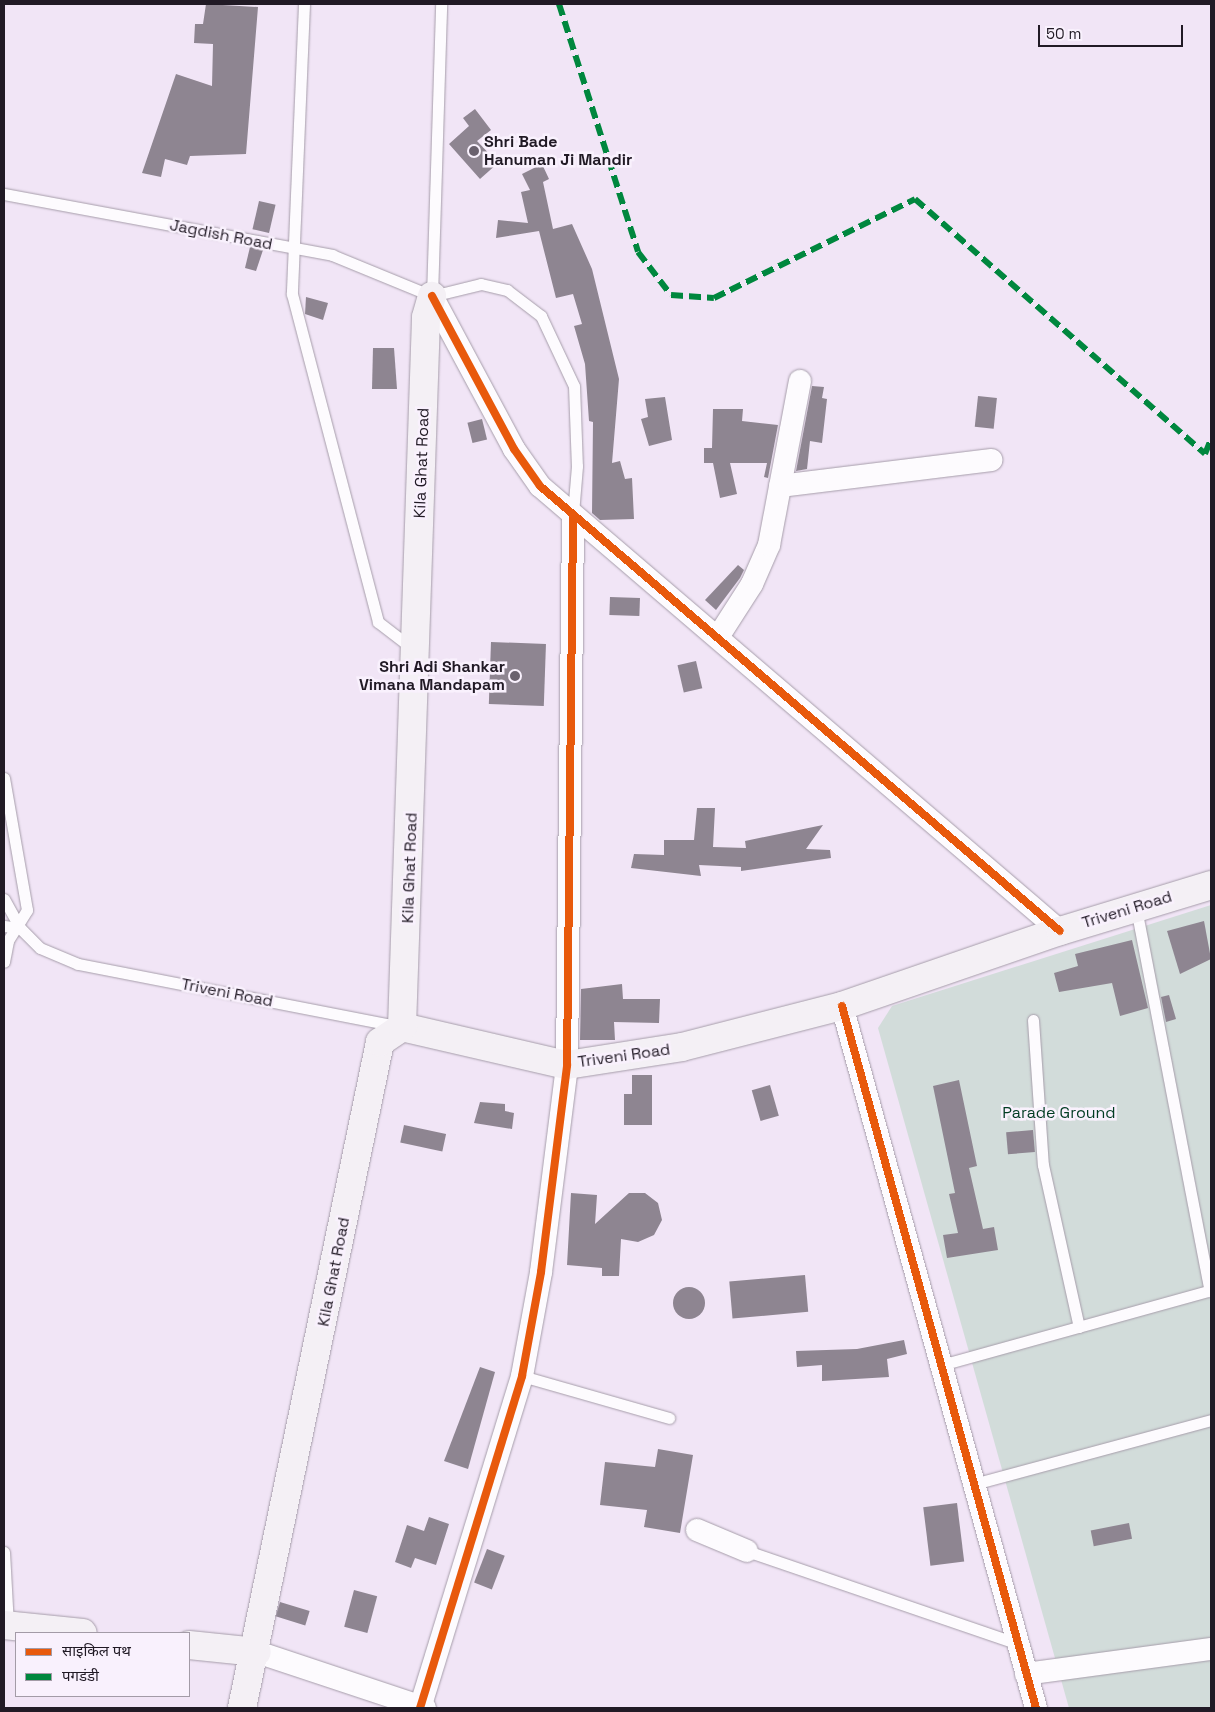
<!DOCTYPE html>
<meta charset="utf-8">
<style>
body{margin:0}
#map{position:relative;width:1215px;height:1712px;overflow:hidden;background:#f1e5f6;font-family:"Space Grotesk","Noto Sans Devanagari",sans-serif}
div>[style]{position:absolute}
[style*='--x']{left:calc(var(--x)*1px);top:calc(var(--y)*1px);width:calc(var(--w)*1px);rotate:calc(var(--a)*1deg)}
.green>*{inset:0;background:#d2dcda}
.building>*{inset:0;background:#8e8591;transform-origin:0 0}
.round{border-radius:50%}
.roads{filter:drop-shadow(0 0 1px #a69daa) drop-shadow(0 0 1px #a69daa)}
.lane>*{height:11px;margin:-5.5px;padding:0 5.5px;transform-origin:5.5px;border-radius:5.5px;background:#fdfbfe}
.street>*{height:22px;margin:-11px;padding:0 11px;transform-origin:11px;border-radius:11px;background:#fdfbfe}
.secondary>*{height:28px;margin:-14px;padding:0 14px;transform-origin:14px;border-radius:14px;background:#f4f0f5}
.quiet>*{height:6px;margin-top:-3px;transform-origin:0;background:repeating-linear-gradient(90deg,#00873e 0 12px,transparent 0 18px)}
.cycleway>*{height:8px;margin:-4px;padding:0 4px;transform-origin:4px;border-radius:4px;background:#e8590c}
.dots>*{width:14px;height:14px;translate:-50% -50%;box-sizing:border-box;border:2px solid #f9f1fd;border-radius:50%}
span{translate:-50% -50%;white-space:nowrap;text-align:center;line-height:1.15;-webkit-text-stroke:5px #f9f1fd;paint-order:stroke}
.poi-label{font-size:16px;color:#211a25;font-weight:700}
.left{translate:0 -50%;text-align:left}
.right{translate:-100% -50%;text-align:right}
.street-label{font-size:16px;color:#211a25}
.park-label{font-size:16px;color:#013c22}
.frame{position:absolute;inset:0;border:5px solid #211a25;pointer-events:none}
.legend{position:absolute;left:15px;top:1632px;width:175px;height:65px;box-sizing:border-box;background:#f9f1fd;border:1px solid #a39ba7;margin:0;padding:6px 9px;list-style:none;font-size:15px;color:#211a25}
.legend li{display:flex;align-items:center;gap:10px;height:25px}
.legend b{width:25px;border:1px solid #a39ba7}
.scale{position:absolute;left:1038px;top:25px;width:145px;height:22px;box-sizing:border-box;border:2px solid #211a25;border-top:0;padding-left:6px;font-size:15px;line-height:18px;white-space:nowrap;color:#211a25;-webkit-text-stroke:4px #f9f1fd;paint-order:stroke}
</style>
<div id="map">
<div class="green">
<div style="clip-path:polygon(1211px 905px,1211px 1708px,1069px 1708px,878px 1028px,892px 1006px)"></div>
</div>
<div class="building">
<div style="clip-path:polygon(206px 4px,258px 7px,246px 154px,190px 156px,187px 165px,165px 159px,161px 177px,142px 173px,176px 74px,212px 86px,213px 44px,194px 43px,195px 24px,203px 24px)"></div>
<div style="clip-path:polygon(475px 109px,491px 130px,477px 141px,498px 163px,480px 179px,449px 144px,469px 126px,463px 118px)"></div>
<div style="clip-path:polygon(542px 164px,549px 179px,543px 182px,553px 229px,572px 224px,592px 269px,619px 379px,612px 463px,620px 461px,625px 479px,632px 478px,634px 519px,600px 520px,592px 513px,593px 422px,589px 421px,585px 364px,574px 326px,582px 324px,573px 294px,556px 298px,539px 231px,496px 238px,498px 220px,528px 223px,521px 192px,530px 190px,522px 174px)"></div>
<div style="left:259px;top:201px;width:17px;height:29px;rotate:13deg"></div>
<div style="clip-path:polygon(250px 247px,263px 250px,256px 271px,245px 268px)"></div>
<div style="clip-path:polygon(306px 297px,328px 303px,323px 320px,305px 314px)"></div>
<div style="clip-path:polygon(373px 348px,394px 348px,397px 389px,372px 389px)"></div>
<div style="clip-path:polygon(812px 386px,824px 387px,822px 398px,827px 399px,822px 443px,810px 441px,807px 469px,796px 471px)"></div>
<div style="left:978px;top:396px;width:19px;height:31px;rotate:6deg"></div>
<div style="clip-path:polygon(665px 397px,672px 440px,649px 446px,641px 419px,648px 417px,645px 399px)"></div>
<div style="clip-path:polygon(713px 409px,743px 409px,742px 421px,778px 425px,768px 478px,764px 477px,767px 463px,730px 463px,737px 494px,720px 498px,713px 463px,704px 463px,704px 448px,712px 448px)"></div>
<div style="left:482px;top:419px;width:21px;height:15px;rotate:76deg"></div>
<div style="clip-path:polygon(738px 565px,744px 570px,740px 578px,716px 610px,705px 600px)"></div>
<div style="left:610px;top:597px;width:30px;height:18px;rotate:2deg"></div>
<div style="left:491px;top:642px;width:55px;height:62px;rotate:2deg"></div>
<div style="left:696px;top:661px;width:28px;height:19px;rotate:77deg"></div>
<div style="clip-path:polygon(697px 808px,715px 808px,713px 847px,746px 848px,745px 841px,823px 825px,806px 849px,830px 850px,831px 858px,741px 871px,741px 867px,699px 865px,701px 876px,631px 868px,634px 854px,664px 855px,664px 840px,694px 840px)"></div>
<div style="clip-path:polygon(1204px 921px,1211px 959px,1180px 974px,1167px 931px)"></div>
<div style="clip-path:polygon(1132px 940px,1148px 1008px,1120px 1016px,1112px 983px,1059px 992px,1054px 973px,1078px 966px,1075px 954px)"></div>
<div style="clip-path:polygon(622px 984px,623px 999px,660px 999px,659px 1023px,614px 1022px,615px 1040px,580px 1040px,581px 989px)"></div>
<div style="clip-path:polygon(1169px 995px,1176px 1019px,1166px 1022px,1161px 997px)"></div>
<div style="clip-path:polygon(632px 1075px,652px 1075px,652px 1125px,624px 1125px,624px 1094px,632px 1094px)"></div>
<div style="clip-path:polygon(959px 1080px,977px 1166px,969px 1168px,983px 1229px,994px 1227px,998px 1250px,947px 1258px,943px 1235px,958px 1233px,949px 1194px,955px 1193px,933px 1086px)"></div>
<div style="left:770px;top:1085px;width:32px;height:19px;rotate:74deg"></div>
<div style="clip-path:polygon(480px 1102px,505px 1104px,505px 1111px,514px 1113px,512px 1129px,474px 1123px)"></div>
<div style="left:404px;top:1125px;width:43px;height:18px;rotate:12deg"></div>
<div style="left:1033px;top:1130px;width:22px;height:27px;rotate:85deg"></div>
<div style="clip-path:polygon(571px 1193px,597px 1195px,595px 1224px,629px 1193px,645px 1193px,658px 1203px,662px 1220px,654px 1235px,638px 1242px,621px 1239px,619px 1276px,602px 1276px,602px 1268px,567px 1265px)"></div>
<div style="left:805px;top:1275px;width:37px;height:76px;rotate:85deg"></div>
<div class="round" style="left:673px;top:1287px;width:32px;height:32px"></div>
<div style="clip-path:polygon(904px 1340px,907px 1354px,887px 1359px,889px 1377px,822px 1381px,822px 1365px,797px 1367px,796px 1351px,857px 1349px)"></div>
<div style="clip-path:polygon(480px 1367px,495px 1372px,468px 1469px,444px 1461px)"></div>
<div style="clip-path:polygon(658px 1449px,693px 1455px,680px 1533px,644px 1527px,647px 1510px,600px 1505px,605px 1462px,655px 1467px)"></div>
<div style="left:957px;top:1503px;width:59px;height:34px;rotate:83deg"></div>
<div style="clip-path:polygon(429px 1517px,449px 1524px,436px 1565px,415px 1558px,411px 1568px,395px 1562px,407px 1525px,424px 1531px)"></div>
<div style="left:1129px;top:1523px;width:16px;height:39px;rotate:79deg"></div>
<div style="left:487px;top:1549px;width:19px;height:36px;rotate:21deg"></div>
<div style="left:354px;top:1590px;width:24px;height:38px;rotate:15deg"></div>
<div style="left:280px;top:1602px;width:31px;height:15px;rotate:17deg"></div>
</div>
<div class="roads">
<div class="lane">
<div style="--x:304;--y:4;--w:290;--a:92.4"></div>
<div style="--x:292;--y:294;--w:339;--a:75.3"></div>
<div style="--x:378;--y:622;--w:44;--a:37.6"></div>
<div style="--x:4;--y:194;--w:334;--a:10.5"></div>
<div style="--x:332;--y:255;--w:108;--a:22.3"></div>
<div style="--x:432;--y:296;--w:50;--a:-13.8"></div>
<div style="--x:481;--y:284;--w:27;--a:13"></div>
<div style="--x:507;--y:290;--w:43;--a:37.4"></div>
<div style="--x:541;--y:316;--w:77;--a:64.8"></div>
<div style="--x:574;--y:386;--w:80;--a:87.9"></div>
<div style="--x:577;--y:466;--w:48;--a:94.8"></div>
<div style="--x:432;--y:296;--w:292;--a:-88.2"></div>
<div style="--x:4;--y:778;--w:134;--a:80.1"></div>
<div style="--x:27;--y:910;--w:36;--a:122"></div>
<div style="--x:8;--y:941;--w:21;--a:101"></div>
<div style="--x:4;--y:899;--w:33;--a:61"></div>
<div style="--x:1136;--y:908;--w:390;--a:79.1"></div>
<div style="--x:4;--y:926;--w:16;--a:7"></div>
<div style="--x:20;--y:928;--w:28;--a:45"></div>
<div style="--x:40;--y:948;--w:41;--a:22.8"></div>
<div style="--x:78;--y:964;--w:325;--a:11"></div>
<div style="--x:1033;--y:1020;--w:145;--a:86.1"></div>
<div style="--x:1043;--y:1165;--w:166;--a:77.5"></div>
<div style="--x:941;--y:1365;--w:280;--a:-15.5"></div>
<div style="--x:522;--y:1376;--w:153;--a:15.9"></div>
<div style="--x:974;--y:1484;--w:245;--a:-15.1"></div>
<div style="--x:747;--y:1551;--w:287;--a:18.9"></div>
<div style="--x:4;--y:1552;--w:73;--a:86.9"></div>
</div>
<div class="street">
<div style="--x:432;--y:296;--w:174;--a:61.8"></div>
<div style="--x:514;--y:449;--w:45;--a:54.9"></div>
<div style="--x:540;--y:486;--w:684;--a:40.56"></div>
<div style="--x:780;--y:486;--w:213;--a:-7"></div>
<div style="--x:718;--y:637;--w:63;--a:-57.3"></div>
<div style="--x:752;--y:584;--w:43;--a:-66.4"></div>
<div style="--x:769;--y:545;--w:167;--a:-79.3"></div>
<div style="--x:842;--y:1006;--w:728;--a:74.55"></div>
<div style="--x:697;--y:1530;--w:54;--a:22.8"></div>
<div style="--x:257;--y:1652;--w:177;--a:18.4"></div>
<div style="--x:1026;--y:1674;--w:187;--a:-7.7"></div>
<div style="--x:420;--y:1708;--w:347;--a:-72.9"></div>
<div style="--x:522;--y:1376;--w:106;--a:-79.6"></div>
<div style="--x:541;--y:1272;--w:209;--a:-82.8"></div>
<div style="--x:567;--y:1065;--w:548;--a:-89.37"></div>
</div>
<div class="secondary">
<div style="--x:402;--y:1027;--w:169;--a:13"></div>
<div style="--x:567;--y:1065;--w:116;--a:-8.9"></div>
<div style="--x:682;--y:1047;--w:165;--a:-14.4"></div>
<div style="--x:842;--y:1006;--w:231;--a:-19"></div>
<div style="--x:1060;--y:931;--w:158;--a:-16.9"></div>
<div style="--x:4;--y:1625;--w:79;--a:5.8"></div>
<div style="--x:189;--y:1645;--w:68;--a:5.9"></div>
<div style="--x:242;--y:1708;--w:680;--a:-78.29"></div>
<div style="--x:380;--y:1042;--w:27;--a:-34"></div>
<div style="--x:402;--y:1027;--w:710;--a:-88.06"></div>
<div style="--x:426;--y:317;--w:22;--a:-74"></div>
</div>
</div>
<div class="quiet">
<div style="--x:559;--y:4;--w:260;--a:72.3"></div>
<div style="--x:638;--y:252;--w:54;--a:52.5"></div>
<div style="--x:671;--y:295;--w:43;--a:4"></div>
<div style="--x:714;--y:298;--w:224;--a:-26.2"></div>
<div style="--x:915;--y:199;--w:386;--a:41.3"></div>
<div style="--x:1205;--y:454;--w:16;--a:-68"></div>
</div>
<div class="cycleway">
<div style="--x:432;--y:296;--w:174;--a:61.8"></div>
<div style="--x:514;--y:449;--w:45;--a:54.9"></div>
<div style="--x:540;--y:486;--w:684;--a:40.56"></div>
<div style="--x:842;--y:1006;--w:728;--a:74.55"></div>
<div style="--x:420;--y:1708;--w:347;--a:-72.9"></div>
<div style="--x:522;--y:1376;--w:106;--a:-79.6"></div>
<div style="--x:541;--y:1272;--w:209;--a:-82.8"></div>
<div style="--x:567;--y:1065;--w:548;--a:-89.37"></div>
</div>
<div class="dots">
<div style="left:474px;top:151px;background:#6a616e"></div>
<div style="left:515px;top:676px;background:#6a616e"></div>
</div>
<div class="poi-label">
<span class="left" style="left:484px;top:151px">Shri Bade<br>Hanuman Ji Mandir</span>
<span class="right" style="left:505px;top:676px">Shri Adi Shankar<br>Vimana Mandapam</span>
</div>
<div class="street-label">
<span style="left:221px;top:235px;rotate:11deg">Jagdish Road</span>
<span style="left:422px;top:463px;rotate:-88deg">Kila Ghat Road</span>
<span style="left:410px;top:868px;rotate:-88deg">Kila Ghat Road</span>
<span style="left:1127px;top:910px;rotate:-17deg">Triveni Road</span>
<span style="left:227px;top:993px;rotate:11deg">Triveni Road</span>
<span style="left:624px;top:1056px;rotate:-8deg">Triveni Road</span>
<span style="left:334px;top:1272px;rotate:-79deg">Kila Ghat Road</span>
</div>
<div class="park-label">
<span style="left:1059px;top:1113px">Parade Ground</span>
</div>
<div class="frame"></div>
<ul class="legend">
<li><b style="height:6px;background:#e8590c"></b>साइकिल पथ</li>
<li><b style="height:6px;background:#00873e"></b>पगडंडी</li>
</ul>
<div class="scale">50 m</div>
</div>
